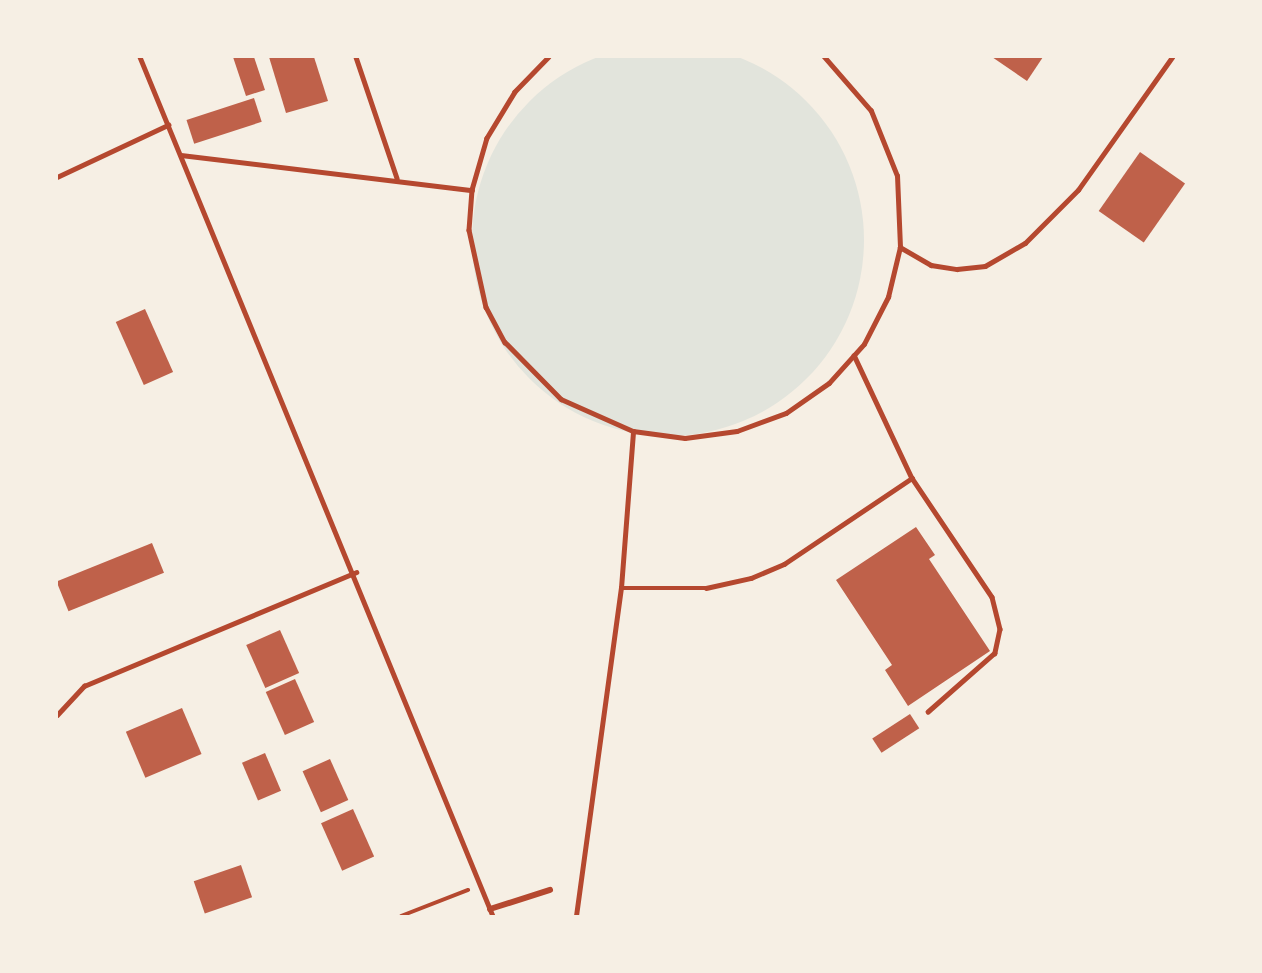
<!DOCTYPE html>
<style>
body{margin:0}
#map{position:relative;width:1262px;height:973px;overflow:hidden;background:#f6efe4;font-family:"Exo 2",sans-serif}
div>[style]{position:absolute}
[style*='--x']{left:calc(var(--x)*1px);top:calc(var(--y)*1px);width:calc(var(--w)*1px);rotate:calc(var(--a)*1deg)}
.green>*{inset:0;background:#e2e4dc}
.round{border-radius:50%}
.building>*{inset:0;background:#bf614a;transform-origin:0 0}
.path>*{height:4px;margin:-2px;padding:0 2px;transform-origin:2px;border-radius:2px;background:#b5482f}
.service>*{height:4.5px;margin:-2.25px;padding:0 2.25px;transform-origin:2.25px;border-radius:2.25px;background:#b5482f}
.minor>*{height:6px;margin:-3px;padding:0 3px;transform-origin:3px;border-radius:3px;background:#b5482f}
span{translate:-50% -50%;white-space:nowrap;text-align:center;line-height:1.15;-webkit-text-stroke:4.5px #f6efe4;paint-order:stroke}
.frame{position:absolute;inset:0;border:58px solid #f6efe4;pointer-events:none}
</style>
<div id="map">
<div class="green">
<div class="round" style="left:472px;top:44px;width:392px;height:392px"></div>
</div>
<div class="building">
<div style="clip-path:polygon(233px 57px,254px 57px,265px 90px,246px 96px)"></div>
<div style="clip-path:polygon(269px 57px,314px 57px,328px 101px,286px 113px)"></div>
<div style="clip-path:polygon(992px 57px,1043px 57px,1027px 81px)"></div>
<div style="left:254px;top:98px;width:25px;height:71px;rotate:72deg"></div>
<div style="left:1140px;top:152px;width:55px;height:72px;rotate:35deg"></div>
<div style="left:145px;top:309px;width:69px;height:32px;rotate:66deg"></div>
<div style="clip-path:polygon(916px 527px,935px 555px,929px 559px,990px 651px,908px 706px,885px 670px,892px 665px,836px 580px)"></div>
<div style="left:152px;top:543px;width:32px;height:103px;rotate:68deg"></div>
<div style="left:280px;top:630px;width:47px;height:37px;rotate:66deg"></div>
<div style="left:295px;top:679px;width:47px;height:32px;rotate:66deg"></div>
<div style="left:182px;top:708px;width:50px;height:61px;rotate:67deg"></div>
<div style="left:910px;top:714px;width:17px;height:45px;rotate:57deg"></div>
<div style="left:265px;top:753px;width:41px;height:25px;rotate:67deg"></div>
<div style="left:330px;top:759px;width:45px;height:30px;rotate:66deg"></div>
<div style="left:353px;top:809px;width:52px;height:35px;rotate:66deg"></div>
<div style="left:241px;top:865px;width:34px;height:50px;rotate:71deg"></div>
</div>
<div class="path">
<div style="--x:401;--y:916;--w:72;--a:-21.2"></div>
</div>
<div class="service">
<div style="--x:140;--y:57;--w:929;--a:67.66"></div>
<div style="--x:356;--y:57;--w:128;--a:71.3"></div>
<div style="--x:549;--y:57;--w:49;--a:134.2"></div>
<div style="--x:515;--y:92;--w:54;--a:121.3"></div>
<div style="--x:487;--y:138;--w:54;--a:106.1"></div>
<div style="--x:472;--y:190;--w:40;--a:94.3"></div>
<div style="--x:469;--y:230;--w:79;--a:77.6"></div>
<div style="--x:486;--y:307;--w:40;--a:62"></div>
<div style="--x:505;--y:342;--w:80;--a:45.5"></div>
<div style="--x:561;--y:399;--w:79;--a:24"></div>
<div style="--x:633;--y:431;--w:52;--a:7.7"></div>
<div style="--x:685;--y:438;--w:52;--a:-7.7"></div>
<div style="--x:737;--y:431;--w:52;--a:-20.2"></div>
<div style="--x:786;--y:413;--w:52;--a:-34.9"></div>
<div style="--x:829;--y:383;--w:52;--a:-48.1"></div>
<div style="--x:864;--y:344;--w:53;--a:-62.9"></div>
<div style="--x:888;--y:297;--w:51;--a:-76.5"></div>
<div style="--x:900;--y:247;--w:71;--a:-92.4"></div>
<div style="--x:897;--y:176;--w:70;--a:-111.8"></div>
<div style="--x:871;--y:111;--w:72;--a:-131"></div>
<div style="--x:181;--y:155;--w:293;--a:6.9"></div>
<div style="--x:57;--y:177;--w:123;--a:-25.1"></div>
<div style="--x:900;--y:247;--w:36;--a:30"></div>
<div style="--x:931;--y:265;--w:26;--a:9"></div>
<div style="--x:957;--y:269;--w:28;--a:-6"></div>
<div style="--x:985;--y:266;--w:46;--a:-29.9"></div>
<div style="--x:1025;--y:243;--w:75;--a:-45"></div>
<div style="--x:1078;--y:190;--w:163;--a:-54.7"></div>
<div style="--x:854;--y:355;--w:136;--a:64.8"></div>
<div style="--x:912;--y:478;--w:143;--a:56.1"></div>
<div style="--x:992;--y:597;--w:33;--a:76"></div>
<div style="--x:1000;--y:629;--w:25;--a:102"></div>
<div style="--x:995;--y:653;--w:89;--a:138.6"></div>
<div style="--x:621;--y:588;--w:85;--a:0"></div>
<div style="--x:706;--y:588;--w:46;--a:-12.5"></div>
<div style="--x:751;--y:578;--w:36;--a:-23"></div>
<div style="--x:784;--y:564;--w:154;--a:-33.9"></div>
<div style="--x:57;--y:715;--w:40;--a:-47"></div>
<div style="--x:84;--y:686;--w:295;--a:-22.7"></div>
<div style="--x:576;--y:916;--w:331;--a:-82.2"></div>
<div style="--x:621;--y:588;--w:157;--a:-85.6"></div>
</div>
<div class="minor">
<div style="--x:490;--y:909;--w:63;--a:-17.6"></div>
</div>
<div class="frame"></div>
</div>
